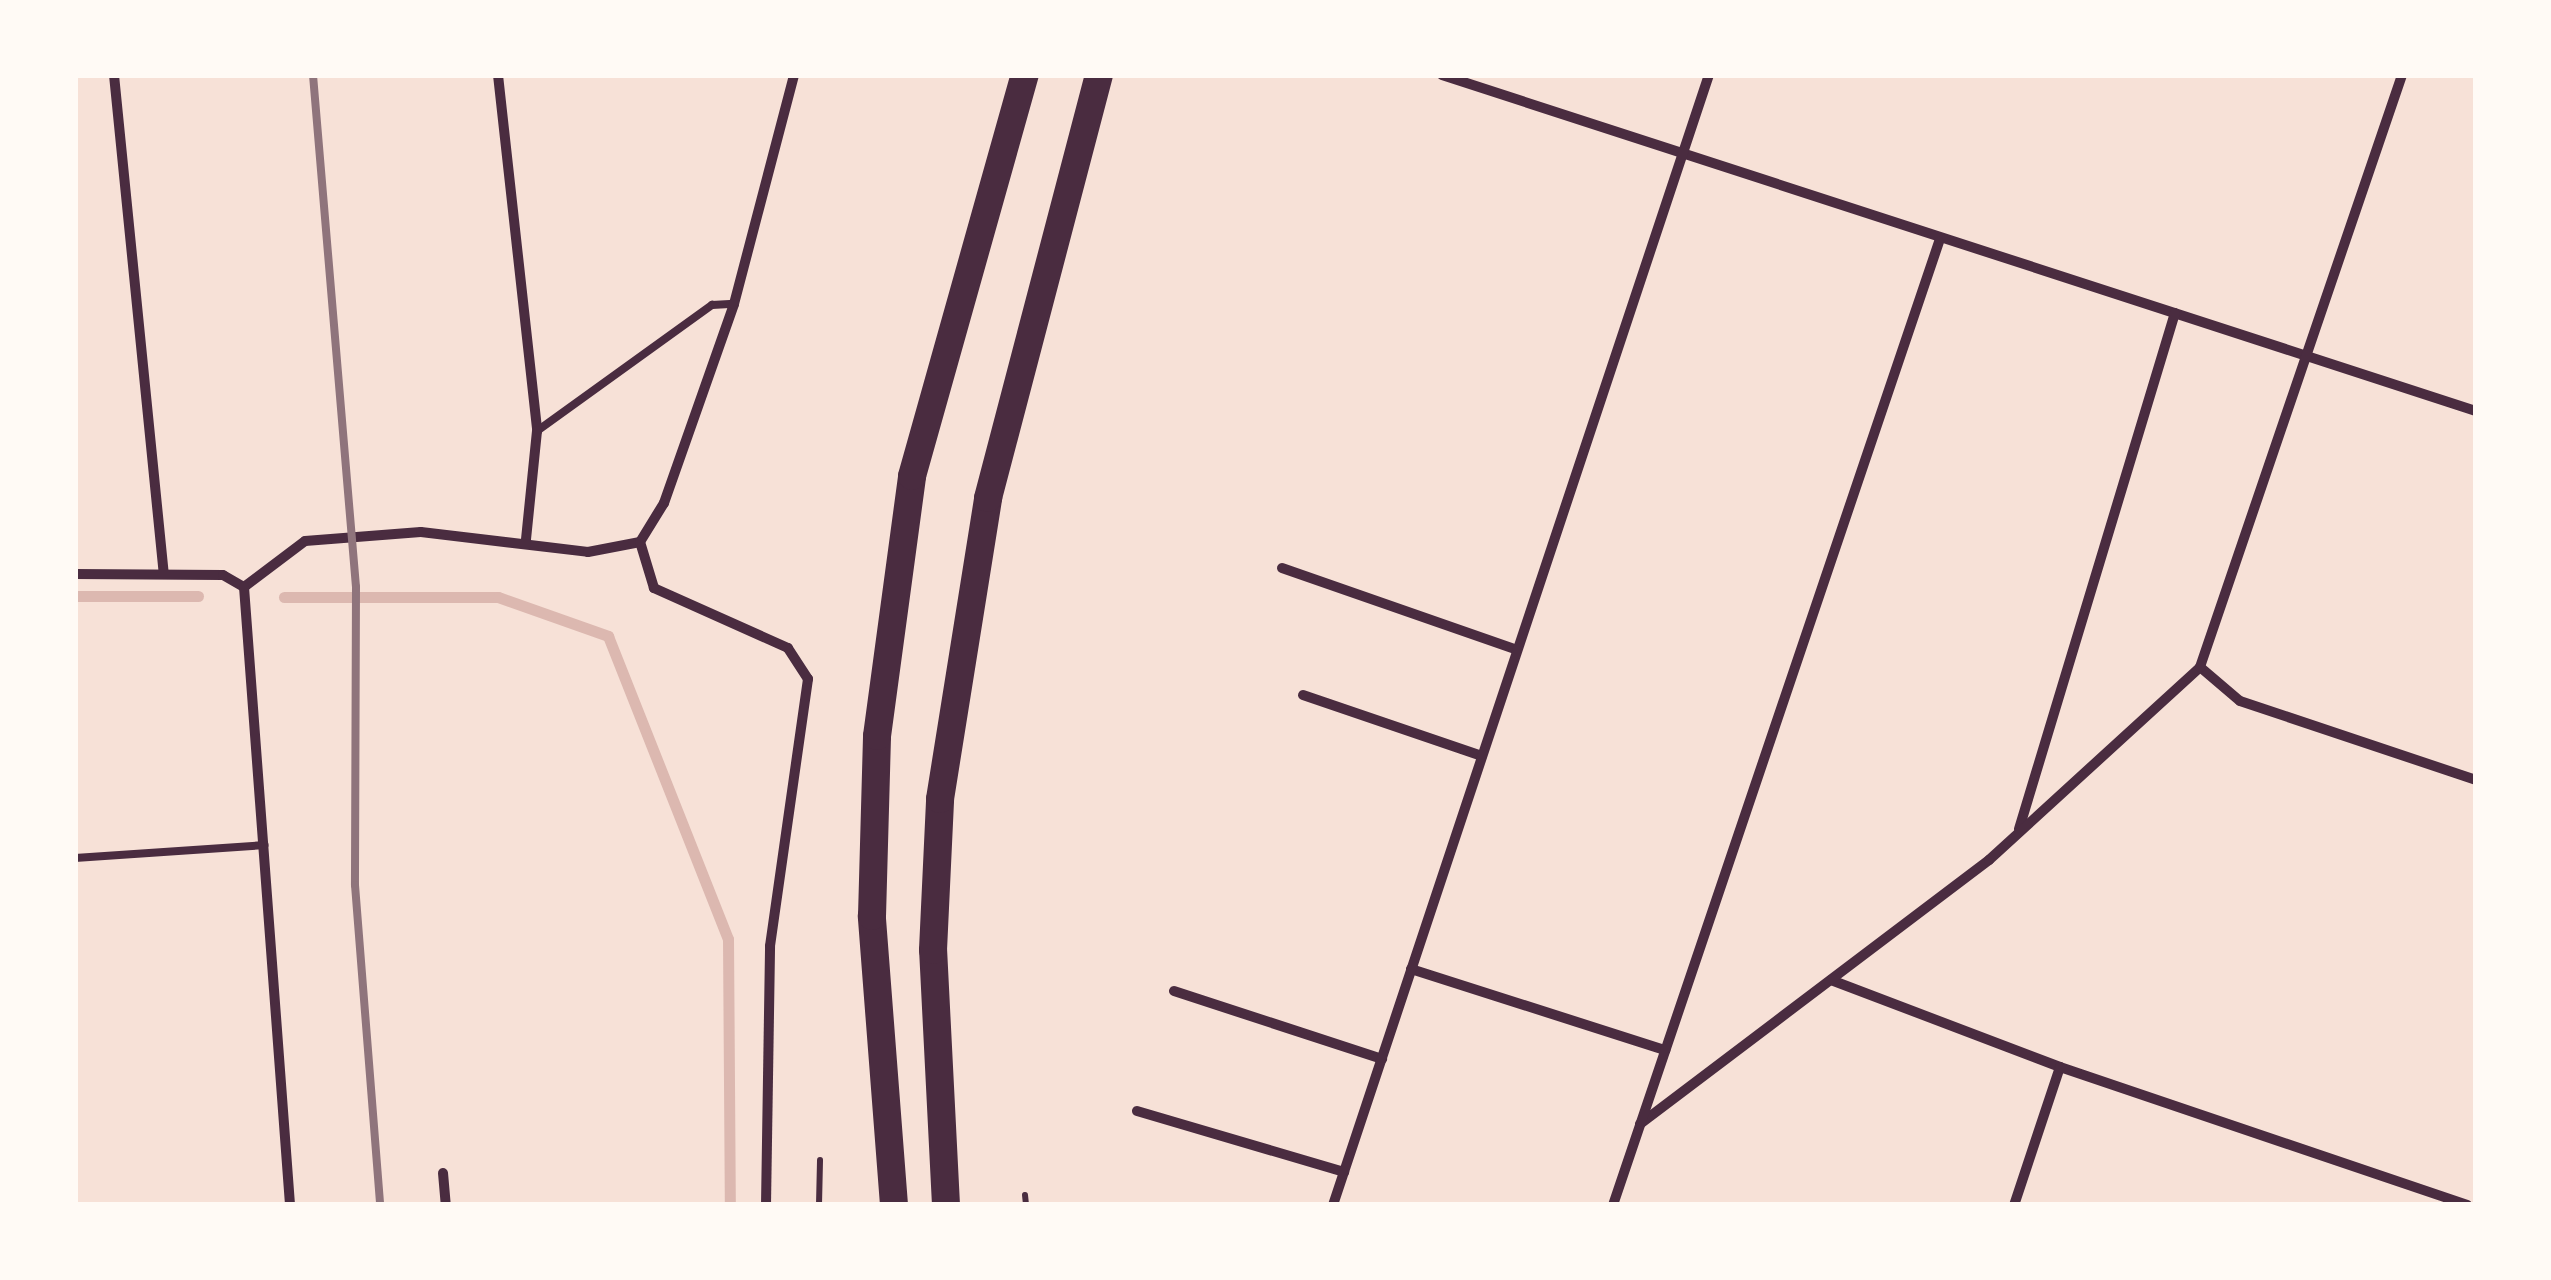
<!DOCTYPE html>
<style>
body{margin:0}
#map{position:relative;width:2551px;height:1280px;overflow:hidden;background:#f7e1d7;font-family:"IBM Plex Sans",sans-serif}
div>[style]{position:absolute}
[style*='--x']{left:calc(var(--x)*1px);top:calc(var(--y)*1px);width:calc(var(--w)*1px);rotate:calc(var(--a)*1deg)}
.stream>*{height:11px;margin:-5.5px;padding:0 5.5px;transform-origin:5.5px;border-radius:5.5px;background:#dcb8b0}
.path>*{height:6px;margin:-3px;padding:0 3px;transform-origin:3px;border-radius:3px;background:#4a2c40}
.service>*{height:8px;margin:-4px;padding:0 4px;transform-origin:4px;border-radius:4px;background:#4a2c40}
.minor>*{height:10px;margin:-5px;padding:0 5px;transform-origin:5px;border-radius:5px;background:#4a2c40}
.trunk>*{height:28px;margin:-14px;padding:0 14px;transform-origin:14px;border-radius:14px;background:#4a2c40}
.rail>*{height:8px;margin:-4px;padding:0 4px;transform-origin:4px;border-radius:4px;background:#8f747c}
span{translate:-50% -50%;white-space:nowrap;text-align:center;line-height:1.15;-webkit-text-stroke:8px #fffaf5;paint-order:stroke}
.frame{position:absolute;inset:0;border:78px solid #fffaf5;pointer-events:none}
</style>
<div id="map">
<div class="stream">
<div style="--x:75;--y:596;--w:123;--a:0"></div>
<div style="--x:284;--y:597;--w:214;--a:0"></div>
<div style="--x:498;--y:597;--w:117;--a:19.5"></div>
<div style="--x:608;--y:636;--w:326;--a:68.4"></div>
<div style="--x:728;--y:939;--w:266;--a:89.6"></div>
</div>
<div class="path">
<div style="--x:1025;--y:1195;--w:10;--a:84"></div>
<div style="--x:819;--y:1205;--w:45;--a:-88.7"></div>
</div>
<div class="service">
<div style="--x:537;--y:431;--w:216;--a:-35.8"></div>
<div style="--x:712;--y:305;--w:22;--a:-3"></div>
<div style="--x:75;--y:858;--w:190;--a:-3.9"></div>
</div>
<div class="minor">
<div style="--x:114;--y:75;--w:500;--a:84.3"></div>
<div style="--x:498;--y:75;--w:358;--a:83.7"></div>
<div style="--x:537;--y:431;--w:110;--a:95.8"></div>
<div style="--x:1442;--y:75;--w:1087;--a:18"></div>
<div style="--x:1282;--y:568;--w:249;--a:19.2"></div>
<div style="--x:75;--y:574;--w:148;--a:0.4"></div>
<div style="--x:223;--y:575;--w:24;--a:30"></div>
<div style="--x:244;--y:587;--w:76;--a:-37"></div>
<div style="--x:305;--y:541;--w:116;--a:-4.4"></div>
<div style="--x:421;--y:532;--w:168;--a:6.8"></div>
<div style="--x:588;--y:552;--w:53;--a:-10.9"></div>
<div style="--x:244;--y:587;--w:620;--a:85.74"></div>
<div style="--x:2200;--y:667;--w:52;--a:40.4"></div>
<div style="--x:2240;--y:701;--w:249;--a:18.5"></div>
<div style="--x:1303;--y:695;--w:189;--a:18.8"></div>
<div style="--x:2019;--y:829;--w:539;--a:-73.18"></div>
<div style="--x:1411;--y:969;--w:267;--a:17.7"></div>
<div style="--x:1831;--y:980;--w:245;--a:20.8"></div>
<div style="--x:2060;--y:1067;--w:145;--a:108.4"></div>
<div style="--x:1174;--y:991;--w:219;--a:18.1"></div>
<div style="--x:2060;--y:1067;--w:430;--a:18.7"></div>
<div style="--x:1137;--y:1111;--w:216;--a:16.4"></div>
<div style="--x:1640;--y:1124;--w:438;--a:-37.1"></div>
<div style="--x:1989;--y:860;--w:286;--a:-42.4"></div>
<div style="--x:2200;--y:667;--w:626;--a:-71.16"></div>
<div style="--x:443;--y:1173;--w:32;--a:85"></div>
<div style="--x:766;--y:1205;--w:259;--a:-89.1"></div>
<div style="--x:770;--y:946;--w:270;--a:-81.9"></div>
<div style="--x:808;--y:679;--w:37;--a:-123"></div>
<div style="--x:788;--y:648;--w:147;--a:-155.9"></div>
<div style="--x:654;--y:588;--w:48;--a:-106.9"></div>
<div style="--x:640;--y:542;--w:46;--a:-58.4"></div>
<div style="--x:664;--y:503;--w:211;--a:-70.6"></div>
<div style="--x:734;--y:304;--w:237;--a:-75.3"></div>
<div style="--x:1333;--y:1205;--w:1191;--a:-71.6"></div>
<div style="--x:1613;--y:1205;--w:1017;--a:-71.3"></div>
</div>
<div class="trunk">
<div style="--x:894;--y:1205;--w:290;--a:-94.4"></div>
<div style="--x:872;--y:916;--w:180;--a:-88.4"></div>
<div style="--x:877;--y:736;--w:262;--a:-82.3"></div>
<div style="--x:912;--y:476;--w:417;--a:-74.3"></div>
<div style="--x:946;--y:1205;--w:255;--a:-92.9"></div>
<div style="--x:933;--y:950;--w:151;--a:-87.3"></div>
<div style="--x:940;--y:799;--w:305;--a:-80.9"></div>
<div style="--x:988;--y:498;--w:437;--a:-75.3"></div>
</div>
<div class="rail">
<div style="--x:313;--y:75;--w:514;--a:85.2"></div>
<div style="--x:356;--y:587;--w:298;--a:90.2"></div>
<div style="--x:355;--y:885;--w:321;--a:85.5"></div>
</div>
<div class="frame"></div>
</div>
